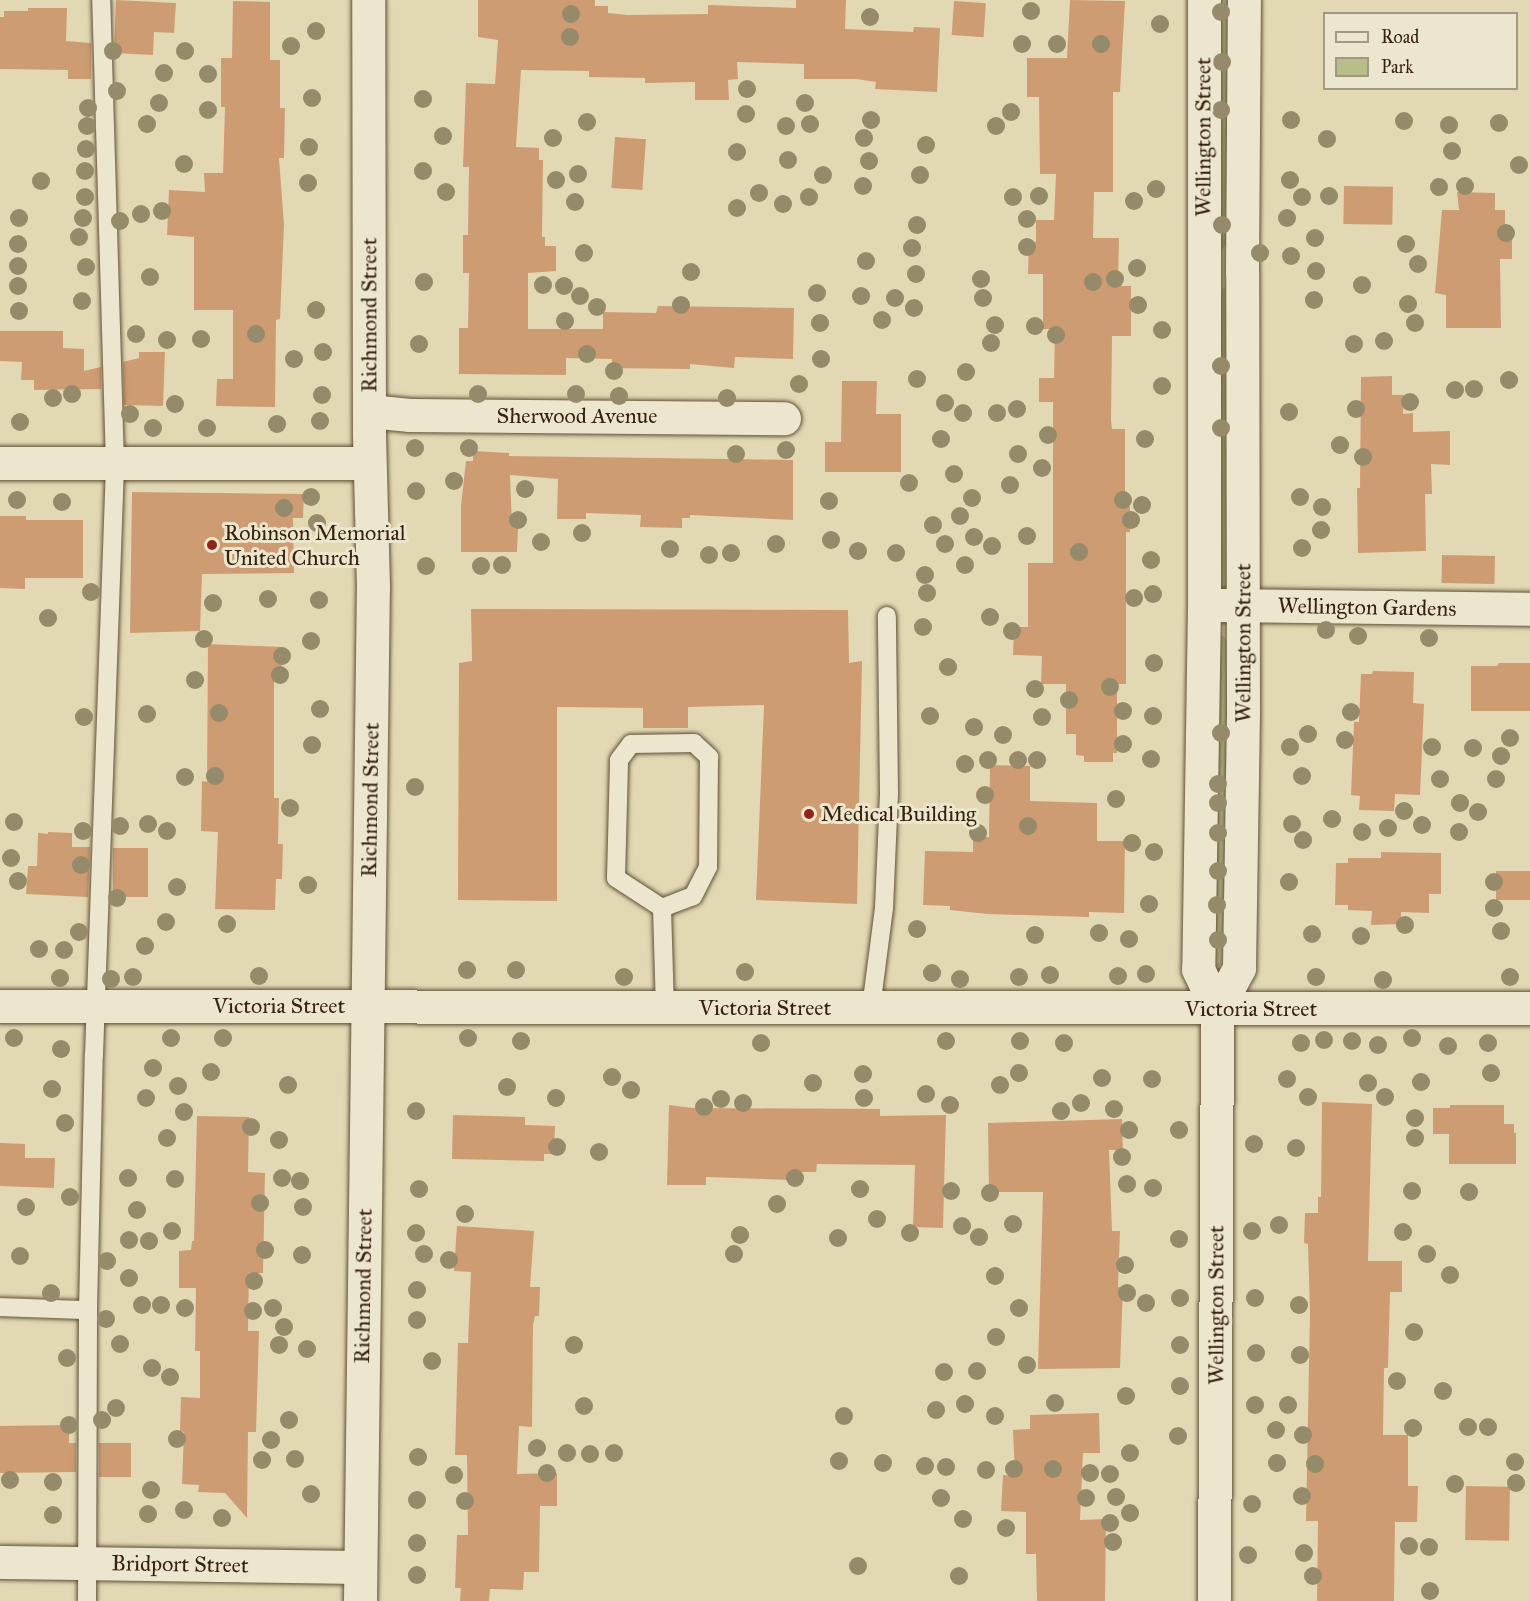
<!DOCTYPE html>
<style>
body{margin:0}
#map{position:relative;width:1530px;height:1601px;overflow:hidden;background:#e2d9b4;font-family:"IM FELL Great Primer",serif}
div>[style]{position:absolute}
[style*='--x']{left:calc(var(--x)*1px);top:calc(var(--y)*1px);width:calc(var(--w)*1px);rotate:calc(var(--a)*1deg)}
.green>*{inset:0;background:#b8be8a}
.building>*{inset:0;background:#ce9c73;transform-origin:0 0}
.roads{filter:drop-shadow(0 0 2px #615037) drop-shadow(0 0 2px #615037)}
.service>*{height:18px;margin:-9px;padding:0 9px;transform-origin:9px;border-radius:9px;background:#ece6ce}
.minor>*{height:33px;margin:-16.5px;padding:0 16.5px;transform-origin:16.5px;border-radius:16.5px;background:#ece6ce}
.secondary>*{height:33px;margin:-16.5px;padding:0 16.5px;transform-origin:16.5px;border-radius:16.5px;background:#ece6ce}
.trees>*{width:18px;height:18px;margin:-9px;border-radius:50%;background:#958a69}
.dots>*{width:16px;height:16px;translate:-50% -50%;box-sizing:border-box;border:3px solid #ece6ce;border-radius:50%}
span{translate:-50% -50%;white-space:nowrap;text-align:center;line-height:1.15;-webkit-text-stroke:6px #ece6ce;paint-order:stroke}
.street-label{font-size:22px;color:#36220d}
.poi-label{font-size:22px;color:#36220d}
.left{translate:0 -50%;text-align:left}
.legend{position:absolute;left:1323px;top:12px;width:195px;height:78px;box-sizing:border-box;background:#ece6ce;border:2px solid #a39881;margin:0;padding:8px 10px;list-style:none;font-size:18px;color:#36220d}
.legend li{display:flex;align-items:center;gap:12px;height:30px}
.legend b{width:30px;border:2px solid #a39881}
</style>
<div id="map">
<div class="green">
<div style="clip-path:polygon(1213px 0,1231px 0,1228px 242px,1221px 251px,1214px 244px)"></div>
<div style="clip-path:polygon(1224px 287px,1233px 292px,1235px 588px,1217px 588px,1218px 294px)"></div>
<div style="clip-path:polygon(1222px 635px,1230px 644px,1222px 960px,1221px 965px,1215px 967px,1212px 966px,1214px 652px)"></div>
</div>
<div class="building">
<div style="clip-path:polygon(116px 0,176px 3px,174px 33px,154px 32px,153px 55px,114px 53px)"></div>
<div style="clip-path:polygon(478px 0,595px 0,595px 6px,608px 6px,608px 13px,627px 15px,708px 14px,708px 5px,796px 8px,796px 0,846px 0,845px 29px,913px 32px,914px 27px,940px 28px,937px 92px,875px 89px,876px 82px,856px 79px,804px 79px,804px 64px,737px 62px,738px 79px,728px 80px,729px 100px,695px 100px,695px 82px,645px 83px,645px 78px,589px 77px,589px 71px,521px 70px,516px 147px,539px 148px,539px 160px,543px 160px,542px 237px,545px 237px,545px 246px,556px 246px,556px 271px,528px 273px,528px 329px,603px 329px,603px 312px,656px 313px,658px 306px,794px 308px,793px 359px,735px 357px,734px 368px,690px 364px,690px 369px,612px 368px,612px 359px,566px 358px,566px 375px,459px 374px,459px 328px,468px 328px,469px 273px,463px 273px,463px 235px,468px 235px,469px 167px,463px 167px,466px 83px,495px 84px,498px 40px,478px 37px)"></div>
<div style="clip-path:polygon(1070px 0,1125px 1px,1120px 92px,1113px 92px,1113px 192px,1094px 192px,1093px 238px,1119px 238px,1118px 286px,1131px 286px,1131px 336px,1112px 336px,1111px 420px,1112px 429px,1125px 429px,1125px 507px,1130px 507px,1130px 532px,1126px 532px,1126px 684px,1117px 684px,1117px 753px,1113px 753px,1113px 762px,1084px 762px,1084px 756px,1076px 755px,1076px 734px,1066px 734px,1066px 684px,1041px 684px,1042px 656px,1013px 655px,1014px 627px,1028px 627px,1028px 563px,1053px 563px,1053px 402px,1039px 402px,1039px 378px,1054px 378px,1055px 329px,1043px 329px,1043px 274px,1028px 274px,1029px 242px,1036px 242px,1036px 220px,1054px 220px,1056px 174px,1040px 174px,1039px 97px,1027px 97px,1027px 58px,1067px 58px)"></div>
<div style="clip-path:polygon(233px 1px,270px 2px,270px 60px,280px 60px,280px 108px,285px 108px,284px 158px,279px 158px,284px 225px,280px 319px,276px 320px,275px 407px,216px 406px,217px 379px,233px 379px,233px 310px,194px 310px,194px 237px,167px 235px,169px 190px,205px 192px,204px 173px,223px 173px,225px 107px,221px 107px,221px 58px,232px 58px)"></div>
<div style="left:954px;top:1px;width:32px;height:34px;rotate:4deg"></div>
<div style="clip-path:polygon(28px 8px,67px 8px,66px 41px,91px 43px,91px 79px,68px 79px,68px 70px,0 69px,0 17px,4px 17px,4px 11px,28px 11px)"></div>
<div style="left:615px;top:137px;width:31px;height:51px;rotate:4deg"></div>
<div style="left:1344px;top:186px;width:49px;height:38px;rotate:1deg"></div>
<div style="clip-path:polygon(1457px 192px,1495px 193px,1495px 210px,1505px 210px,1505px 233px,1512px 232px,1512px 259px,1500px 259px,1501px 328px,1446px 328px,1446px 295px,1435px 293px,1442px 210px,1459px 210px)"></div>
<div style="clip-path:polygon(0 331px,63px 331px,63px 348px,84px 349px,84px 371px,101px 367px,101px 389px,34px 390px,34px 380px,21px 380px,22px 362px,0 361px)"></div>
<div style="clip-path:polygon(139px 352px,165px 352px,163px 406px,124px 405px,123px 362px,139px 358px)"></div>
<div style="clip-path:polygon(1392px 376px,1392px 395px,1404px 395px,1403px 414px,1413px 413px,1413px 432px,1450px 431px,1450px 465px,1431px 464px,1432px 494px,1425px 494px,1426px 551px,1358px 553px,1357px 488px,1360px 488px,1361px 377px)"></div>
<div style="clip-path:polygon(842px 381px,877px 381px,876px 414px,901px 414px,901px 472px,825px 472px,825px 442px,841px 442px)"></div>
<div style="clip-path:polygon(473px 451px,509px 453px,509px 456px,793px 460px,793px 520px,690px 515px,690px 518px,682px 518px,682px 528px,640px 527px,641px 515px,586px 513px,586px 519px,557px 519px,558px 479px,510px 475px,512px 527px,518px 527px,517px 552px,461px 552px,461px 506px,466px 461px,473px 461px)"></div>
<div style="clip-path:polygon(132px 492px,304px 494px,303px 518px,293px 518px,294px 573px,202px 574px,200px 631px,130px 633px)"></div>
<div style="clip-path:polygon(0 516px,26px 516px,26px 520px,83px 520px,83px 578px,25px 578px,25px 589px,0 588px)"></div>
<div style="left:1442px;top:555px;width:53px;height:28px;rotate:1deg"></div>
<div style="clip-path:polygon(471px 609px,848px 610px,849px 663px,862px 661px,857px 904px,756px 900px,764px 705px,688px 707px,688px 728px,643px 728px,643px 708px,557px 707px,557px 901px,458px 900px,459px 663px,472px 661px)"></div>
<div style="clip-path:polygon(208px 644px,282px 647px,281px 679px,274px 678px,274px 798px,279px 798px,278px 844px,283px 844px,282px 879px,276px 879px,275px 910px,215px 909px,218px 832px,201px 831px,202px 781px,207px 782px)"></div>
<div style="clip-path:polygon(1499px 663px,1530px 663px,1530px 711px,1471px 711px,1471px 666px,1497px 666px)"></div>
<div style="clip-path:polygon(1373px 671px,1414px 672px,1413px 703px,1424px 704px,1420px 795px,1395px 794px,1394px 811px,1359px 810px,1360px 796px,1351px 795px,1354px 722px,1359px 722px,1361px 674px,1372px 674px)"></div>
<div style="clip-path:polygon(990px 765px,1030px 766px,1030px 801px,1097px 803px,1097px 841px,1125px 841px,1124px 913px,1089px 912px,1089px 917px,988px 914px,950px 910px,950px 906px,923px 905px,925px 851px,973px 852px,973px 837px,989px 837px)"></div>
<div style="clip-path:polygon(48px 832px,72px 833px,72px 847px,90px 847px,88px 897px,26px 894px,28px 866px,37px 866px,38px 833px,48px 834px)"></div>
<div style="left:113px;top:848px;width:35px;height:49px"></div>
<div style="clip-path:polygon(1381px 852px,1441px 853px,1441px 894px,1429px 894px,1429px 913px,1401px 912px,1401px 924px,1371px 925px,1372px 911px,1348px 910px,1348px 905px,1335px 905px,1336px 863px,1348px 863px,1348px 858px,1381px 858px)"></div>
<div style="left:1496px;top:871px;width:34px;height:29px"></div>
<div style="clip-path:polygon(1322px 1102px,1372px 1104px,1368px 1261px,1402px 1261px,1402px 1292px,1390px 1292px,1388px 1368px,1384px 1368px,1383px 1435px,1408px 1435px,1408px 1486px,1418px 1486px,1417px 1522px,1395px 1522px,1394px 1601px,1317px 1601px,1318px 1521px,1306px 1521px,1310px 1313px,1308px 1244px,1304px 1243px,1305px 1213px,1318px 1213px,1318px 1197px,1321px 1197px)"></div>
<div style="clip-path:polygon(669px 1105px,693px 1108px,880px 1109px,880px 1116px,946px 1115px,943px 1228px,913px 1227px,915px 1165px,817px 1164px,816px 1172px,790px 1172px,790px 1180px,706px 1177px,706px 1185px,667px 1185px)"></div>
<div style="clip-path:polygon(1450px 1105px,1504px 1105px,1504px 1124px,1514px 1124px,1514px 1133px,1516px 1133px,1516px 1164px,1449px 1164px,1449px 1134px,1433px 1134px,1433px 1108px,1450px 1108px)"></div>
<div style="clip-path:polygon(453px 1115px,525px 1117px,525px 1125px,555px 1126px,554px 1154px,544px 1154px,544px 1161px,452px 1159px)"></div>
<div style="clip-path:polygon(197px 1116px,249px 1117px,248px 1172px,265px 1173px,263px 1273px,249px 1273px,248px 1331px,259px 1331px,256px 1432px,248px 1432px,247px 1518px,225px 1493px,198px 1492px,199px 1485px,182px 1484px,184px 1432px,180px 1431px,181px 1397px,200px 1398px,200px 1351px,195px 1351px,196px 1288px,179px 1288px,179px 1251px,191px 1250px,192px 1241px,194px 1241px)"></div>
<div style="clip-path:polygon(1122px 1119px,1123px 1150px,1109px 1150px,1112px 1231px,1120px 1231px,1118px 1287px,1123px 1287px,1120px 1368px,1038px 1369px,1043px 1192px,989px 1192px,988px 1123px)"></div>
<div style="clip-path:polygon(0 1143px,25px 1144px,25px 1158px,55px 1158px,54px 1188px,0 1186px)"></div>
<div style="clip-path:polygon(457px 1226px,534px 1231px,530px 1287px,540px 1287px,539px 1316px,535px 1316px,533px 1325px,532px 1427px,519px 1426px,517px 1474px,557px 1473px,557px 1506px,540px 1506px,539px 1572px,524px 1572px,523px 1590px,490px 1589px,489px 1601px,460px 1601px,461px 1588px,455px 1588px,457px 1535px,468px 1535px,467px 1455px,455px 1455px,458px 1343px,468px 1343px,471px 1272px,454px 1271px)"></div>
<div style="clip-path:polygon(1099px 1413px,1100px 1453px,1083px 1453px,1080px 1520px,1106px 1519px,1105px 1601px,1037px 1601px,1036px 1554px,1026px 1554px,1026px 1512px,1001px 1511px,1003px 1475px,1015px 1476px,1013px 1430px,1030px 1429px,1030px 1415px)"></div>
<div style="clip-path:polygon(69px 1425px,69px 1443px,76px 1443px,76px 1472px,0 1473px,0 1426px)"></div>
<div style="left:99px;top:1443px;width:32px;height:34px"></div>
<div style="left:1466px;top:1486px;width:44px;height:54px;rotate:1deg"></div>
</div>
<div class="roads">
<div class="service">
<div style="--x:662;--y:908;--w:55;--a:-146.9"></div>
<div style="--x:616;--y:878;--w:118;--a:-88.5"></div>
<div style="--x:619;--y:760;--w:20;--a:-53"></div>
<div style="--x:631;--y:744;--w:63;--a:-0.9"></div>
<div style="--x:694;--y:743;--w:21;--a:43"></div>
<div style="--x:709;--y:757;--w:110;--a:90.5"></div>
<div style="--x:708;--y:867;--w:33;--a:117"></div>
<div style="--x:693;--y:896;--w:33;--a:159"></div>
<div style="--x:662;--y:908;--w:99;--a:88.3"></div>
<div style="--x:871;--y:1008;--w:101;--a:-82.6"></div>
<div style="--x:884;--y:908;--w:116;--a:-87.5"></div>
<div style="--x:889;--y:792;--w:176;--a:-90.7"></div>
<div style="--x:0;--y:1307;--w:88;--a:2"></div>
<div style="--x:88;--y:1310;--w:255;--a:-88.7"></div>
<div style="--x:94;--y:1055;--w:591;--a:-87.96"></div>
<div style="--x:115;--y:464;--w:464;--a:-91.7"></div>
<div style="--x:87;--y:1601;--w:291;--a:-89.8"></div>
</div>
<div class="minor">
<div style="--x:1204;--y:0;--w:605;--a:90"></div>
<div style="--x:1204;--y:605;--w:364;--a:90.9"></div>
<div style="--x:1198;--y:969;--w:44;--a:64.6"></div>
<div style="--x:1217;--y:1009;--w:592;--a:90.29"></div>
<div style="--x:369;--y:411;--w:41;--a:5.6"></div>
<div style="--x:410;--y:415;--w:374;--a:0.5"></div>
<div style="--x:0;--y:463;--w:369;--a:0"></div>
<div style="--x:1220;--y:605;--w:310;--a:0.7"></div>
<div style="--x:0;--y:1006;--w:1530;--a:0.07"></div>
<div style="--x:1217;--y:1009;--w:47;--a:-61.8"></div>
<div style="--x:1239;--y:968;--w:256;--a:-89.1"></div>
<div style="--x:1243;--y:712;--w:440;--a:-90.1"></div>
<div style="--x:1242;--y:272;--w:272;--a:-89.6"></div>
<div style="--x:0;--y:1562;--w:360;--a:0.8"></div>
</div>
<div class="secondary">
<div style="--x:360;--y:1601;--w:1014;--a:-89.27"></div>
<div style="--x:373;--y:587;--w:152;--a:-91.5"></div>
<div style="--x:369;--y:435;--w:435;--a:-90.1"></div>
</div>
</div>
<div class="trees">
<div style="left:1031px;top:11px"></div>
<div style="left:1221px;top:12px"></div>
<div style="left:571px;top:14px"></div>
<div style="left:870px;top:17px"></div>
<div style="left:1160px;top:24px"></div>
<div style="left:316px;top:31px"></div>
<div style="left:570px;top:37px"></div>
<div style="left:1022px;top:44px"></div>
<div style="left:1057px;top:44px"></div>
<div style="left:1101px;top:44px"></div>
<div style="left:291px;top:46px"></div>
<div style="left:113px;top:51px"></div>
<div style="left:185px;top:51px"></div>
<div style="left:1222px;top:62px"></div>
<div style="left:164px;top:73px"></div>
<div style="left:208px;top:74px"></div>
<div style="left:747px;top:89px"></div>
<div style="left:117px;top:91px"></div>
<div style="left:312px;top:98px"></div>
<div style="left:423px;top:99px"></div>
<div style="left:159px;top:103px"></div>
<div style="left:805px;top:103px"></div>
<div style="left:88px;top:108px"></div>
<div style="left:208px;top:110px"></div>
<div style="left:1221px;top:110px"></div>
<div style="left:1011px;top:112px"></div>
<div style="left:746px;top:114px"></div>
<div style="left:871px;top:120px"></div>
<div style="left:1291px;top:120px"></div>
<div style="left:1404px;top:121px"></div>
<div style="left:587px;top:122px"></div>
<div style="left:1499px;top:123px"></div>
<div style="left:147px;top:124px"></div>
<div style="left:810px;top:124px"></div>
<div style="left:1449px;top:125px"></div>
<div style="left:87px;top:126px"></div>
<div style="left:786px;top:126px"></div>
<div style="left:996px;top:126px"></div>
<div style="left:443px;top:136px"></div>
<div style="left:553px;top:138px"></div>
<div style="left:864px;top:138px"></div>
<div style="left:1327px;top:139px"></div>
<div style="left:926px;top:145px"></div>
<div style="left:309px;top:147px"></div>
<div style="left:86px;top:149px"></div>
<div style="left:1452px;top:151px"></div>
<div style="left:737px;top:152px"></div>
<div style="left:788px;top:160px"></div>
<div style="left:869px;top:161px"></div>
<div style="left:184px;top:164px"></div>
<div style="left:1519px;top:165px"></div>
<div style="left:85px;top:171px"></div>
<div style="left:423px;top:171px"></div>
<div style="left:578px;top:174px"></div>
<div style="left:823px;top:175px"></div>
<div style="left:920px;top:175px"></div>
<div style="left:556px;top:180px"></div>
<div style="left:1290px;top:180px"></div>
<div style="left:41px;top:181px"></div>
<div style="left:308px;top:183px"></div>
<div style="left:863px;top:186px"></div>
<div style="left:1465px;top:186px"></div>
<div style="left:1439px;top:187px"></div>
<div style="left:1156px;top:189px"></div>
<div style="left:446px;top:192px"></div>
<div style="left:759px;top:193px"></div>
<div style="left:1039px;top:196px"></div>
<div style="left:1329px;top:196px"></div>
<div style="left:85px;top:197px"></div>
<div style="left:809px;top:197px"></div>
<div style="left:1013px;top:197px"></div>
<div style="left:1302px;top:197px"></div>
<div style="left:1134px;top:201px"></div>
<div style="left:575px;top:202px"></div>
<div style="left:783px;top:204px"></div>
<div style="left:737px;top:208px"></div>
<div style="left:162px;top:211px"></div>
<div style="left:141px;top:214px"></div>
<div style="left:19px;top:218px"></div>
<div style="left:83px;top:218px"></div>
<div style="left:1287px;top:218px"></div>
<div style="left:1027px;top:219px"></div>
<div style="left:120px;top:221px"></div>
<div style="left:917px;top:225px"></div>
<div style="left:1222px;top:225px"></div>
<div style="left:1506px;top:233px"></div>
<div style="left:79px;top:237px"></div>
<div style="left:1315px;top:238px"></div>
<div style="left:18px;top:244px"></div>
<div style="left:1406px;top:244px"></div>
<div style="left:1027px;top:247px"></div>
<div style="left:912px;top:248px"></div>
<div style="left:584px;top:253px"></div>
<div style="left:1260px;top:253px"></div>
<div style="left:1291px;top:256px"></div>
<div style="left:866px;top:261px"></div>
<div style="left:1418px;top:264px"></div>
<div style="left:18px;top:266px"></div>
<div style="left:86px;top:267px"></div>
<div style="left:1137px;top:268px"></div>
<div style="left:1316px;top:271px"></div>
<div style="left:691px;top:272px"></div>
<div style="left:916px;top:274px"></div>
<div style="left:150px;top:277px"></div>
<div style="left:981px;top:279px"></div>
<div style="left:1115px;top:279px"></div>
<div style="left:424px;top:282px"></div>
<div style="left:1093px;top:282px"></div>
<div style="left:543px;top:285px"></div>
<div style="left:1362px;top:285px"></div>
<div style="left:18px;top:286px"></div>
<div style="left:564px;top:286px"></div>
<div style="left:817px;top:293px"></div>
<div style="left:580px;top:296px"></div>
<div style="left:861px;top:296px"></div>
<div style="left:895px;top:298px"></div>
<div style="left:983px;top:298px"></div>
<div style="left:1314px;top:300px"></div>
<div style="left:82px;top:301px"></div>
<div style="left:1408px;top:304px"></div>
<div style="left:681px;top:305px"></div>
<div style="left:1138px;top:305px"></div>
<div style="left:597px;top:307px"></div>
<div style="left:914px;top:308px"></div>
<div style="left:316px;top:310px"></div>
<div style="left:19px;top:311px"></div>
<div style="left:882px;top:320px"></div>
<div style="left:565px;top:321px"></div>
<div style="left:820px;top:323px"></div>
<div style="left:1415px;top:323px"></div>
<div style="left:995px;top:325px"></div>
<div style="left:1035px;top:326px"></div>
<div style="left:1162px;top:330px"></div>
<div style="left:136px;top:334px"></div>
<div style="left:256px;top:334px"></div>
<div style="left:1056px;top:335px"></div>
<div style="left:201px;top:339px"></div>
<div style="left:167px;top:340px"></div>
<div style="left:1384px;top:341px"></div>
<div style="left:991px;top:343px"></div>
<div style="left:419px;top:344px"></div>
<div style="left:1354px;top:344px"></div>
<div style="left:323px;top:352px"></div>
<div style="left:587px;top:354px"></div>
<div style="left:294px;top:359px"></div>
<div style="left:821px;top:359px"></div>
<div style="left:1221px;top:366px"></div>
<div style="left:614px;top:371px"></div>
<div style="left:966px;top:372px"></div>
<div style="left:917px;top:379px"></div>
<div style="left:1509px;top:380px"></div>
<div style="left:799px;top:384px"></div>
<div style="left:1162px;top:386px"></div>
<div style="left:1474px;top:389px"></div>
<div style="left:1455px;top:390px"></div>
<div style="left:72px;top:394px"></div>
<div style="left:478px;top:394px"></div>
<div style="left:576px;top:394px"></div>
<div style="left:322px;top:395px"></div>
<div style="left:619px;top:396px"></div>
<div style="left:53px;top:398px"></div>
<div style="left:727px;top:398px"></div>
<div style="left:1410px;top:402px"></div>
<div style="left:945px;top:403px"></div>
<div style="left:175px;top:404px"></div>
<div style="left:1017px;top:409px"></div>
<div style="left:1356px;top:409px"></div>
<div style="left:1289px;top:412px"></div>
<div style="left:963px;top:413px"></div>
<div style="left:997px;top:413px"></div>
<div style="left:130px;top:414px"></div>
<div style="left:320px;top:421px"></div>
<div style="left:20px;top:422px"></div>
<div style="left:277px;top:424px"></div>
<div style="left:153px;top:428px"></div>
<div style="left:207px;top:428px"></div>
<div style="left:1221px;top:428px"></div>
<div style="left:1048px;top:435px"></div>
<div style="left:941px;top:439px"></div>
<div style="left:1145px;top:439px"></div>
<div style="left:1340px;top:445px"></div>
<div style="left:415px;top:448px"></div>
<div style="left:469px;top:448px"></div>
<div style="left:786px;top:450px"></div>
<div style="left:736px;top:454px"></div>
<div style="left:1018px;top:454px"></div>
<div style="left:1363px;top:457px"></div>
<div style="left:1042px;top:468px"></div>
<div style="left:954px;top:474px"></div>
<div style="left:454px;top:481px"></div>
<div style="left:909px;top:483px"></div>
<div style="left:1010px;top:485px"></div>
<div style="left:525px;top:489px"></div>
<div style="left:416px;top:491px"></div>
<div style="left:311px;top:497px"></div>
<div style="left:1300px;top:497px"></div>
<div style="left:972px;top:498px"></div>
<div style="left:17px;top:500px"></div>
<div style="left:1123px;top:500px"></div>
<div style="left:829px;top:501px"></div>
<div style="left:62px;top:502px"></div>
<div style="left:1142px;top:505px"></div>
<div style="left:1322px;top:507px"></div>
<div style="left:284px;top:508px"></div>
<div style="left:960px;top:516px"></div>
<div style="left:518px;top:520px"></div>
<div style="left:1131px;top:520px"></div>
<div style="left:317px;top:523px"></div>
<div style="left:933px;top:525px"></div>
<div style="left:1321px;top:530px"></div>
<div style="left:582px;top:533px"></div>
<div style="left:1027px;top:536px"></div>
<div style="left:974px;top:537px"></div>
<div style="left:831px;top:540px"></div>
<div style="left:541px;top:542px"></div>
<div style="left:776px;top:544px"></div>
<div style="left:945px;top:544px"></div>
<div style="left:992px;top:546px"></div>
<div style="left:1302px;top:548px"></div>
<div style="left:670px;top:549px"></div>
<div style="left:858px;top:551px"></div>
<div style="left:1079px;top:552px"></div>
<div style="left:731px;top:553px"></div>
<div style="left:896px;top:553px"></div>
<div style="left:709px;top:555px"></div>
<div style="left:1151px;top:560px"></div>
<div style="left:502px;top:565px"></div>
<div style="left:965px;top:565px"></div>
<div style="left:426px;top:566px"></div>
<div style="left:481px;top:566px"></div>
<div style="left:925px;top:575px"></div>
<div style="left:91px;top:592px"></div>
<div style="left:927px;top:593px"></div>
<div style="left:1153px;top:594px"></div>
<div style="left:1134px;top:598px"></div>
<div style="left:268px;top:599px"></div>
<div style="left:319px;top:600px"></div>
<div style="left:213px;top:603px"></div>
<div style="left:990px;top:617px"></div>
<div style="left:48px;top:618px"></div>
<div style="left:923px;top:627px"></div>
<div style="left:1326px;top:630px"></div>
<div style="left:1012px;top:631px"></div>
<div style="left:1358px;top:636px"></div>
<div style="left:1429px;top:638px"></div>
<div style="left:204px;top:639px"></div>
<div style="left:311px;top:641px"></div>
<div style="left:282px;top:656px"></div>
<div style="left:1154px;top:663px"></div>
<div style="left:948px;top:667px"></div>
<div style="left:280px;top:675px"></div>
<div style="left:195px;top:680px"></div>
<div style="left:1110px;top:687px"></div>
<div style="left:1035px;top:689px"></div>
<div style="left:1069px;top:700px"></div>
<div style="left:320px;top:709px"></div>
<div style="left:1123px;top:711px"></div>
<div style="left:1351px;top:712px"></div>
<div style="left:219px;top:713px"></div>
<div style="left:147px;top:714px"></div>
<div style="left:930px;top:716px"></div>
<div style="left:1153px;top:716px"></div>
<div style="left:84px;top:717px"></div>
<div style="left:1042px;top:717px"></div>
<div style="left:974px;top:727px"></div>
<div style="left:1221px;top:733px"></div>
<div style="left:1308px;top:734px"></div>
<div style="left:1003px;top:735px"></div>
<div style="left:1510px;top:738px"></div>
<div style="left:1345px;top:740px"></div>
<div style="left:1123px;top:744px"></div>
<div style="left:312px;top:745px"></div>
<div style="left:1290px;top:747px"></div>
<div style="left:1432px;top:747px"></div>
<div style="left:1473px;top:748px"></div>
<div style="left:1501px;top:756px"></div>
<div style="left:1151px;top:759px"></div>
<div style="left:988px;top:760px"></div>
<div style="left:1018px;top:760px"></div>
<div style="left:1037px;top:760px"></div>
<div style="left:965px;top:764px"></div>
<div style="left:215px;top:776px"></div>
<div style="left:1302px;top:776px"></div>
<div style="left:185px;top:777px"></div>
<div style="left:1440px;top:779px"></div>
<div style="left:1496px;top:779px"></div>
<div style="left:1218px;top:784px"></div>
<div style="left:415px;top:787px"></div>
<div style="left:985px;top:795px"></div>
<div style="left:1116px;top:799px"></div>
<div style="left:1218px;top:803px"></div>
<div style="left:1460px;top:803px"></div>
<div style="left:290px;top:808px"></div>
<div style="left:1404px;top:811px"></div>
<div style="left:1478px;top:812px"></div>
<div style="left:1332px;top:819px"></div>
<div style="left:14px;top:822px"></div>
<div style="left:148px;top:824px"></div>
<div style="left:1292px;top:824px"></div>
<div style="left:1422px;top:825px"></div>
<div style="left:120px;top:826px"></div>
<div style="left:1028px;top:826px"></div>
<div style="left:1388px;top:828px"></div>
<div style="left:83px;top:831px"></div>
<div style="left:167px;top:831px"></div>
<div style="left:1362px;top:832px"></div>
<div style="left:1459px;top:832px"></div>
<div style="left:978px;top:833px"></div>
<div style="left:1218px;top:833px"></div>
<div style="left:1303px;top:840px"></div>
<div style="left:1132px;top:843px"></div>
<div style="left:1154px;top:852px"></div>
<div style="left:11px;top:858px"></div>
<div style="left:81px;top:865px"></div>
<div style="left:1218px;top:871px"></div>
<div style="left:18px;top:881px"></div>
<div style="left:1289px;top:882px"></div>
<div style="left:1494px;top:882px"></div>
<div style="left:308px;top:885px"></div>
<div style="left:177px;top:887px"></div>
<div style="left:117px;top:898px"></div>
<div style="left:1149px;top:904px"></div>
<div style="left:1217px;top:905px"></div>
<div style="left:1494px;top:908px"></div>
<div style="left:166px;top:922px"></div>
<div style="left:227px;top:924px"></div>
<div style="left:1405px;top:925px"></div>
<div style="left:917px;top:929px"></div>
<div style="left:1501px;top:931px"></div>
<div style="left:79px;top:932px"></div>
<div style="left:1099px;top:933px"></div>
<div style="left:1312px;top:934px"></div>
<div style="left:1035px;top:935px"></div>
<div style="left:1361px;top:936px"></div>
<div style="left:1129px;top:939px"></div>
<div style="left:1218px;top:940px"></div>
<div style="left:145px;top:946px"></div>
<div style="left:39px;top:949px"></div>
<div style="left:64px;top:950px"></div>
<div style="left:467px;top:970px"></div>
<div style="left:516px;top:970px"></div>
<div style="left:745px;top:972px"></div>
<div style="left:932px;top:973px"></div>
<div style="left:1146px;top:974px"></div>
<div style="left:1050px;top:975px"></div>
<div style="left:259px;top:976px"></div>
<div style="left:1118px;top:976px"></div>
<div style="left:133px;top:977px"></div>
<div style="left:624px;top:977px"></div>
<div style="left:1019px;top:977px"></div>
<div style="left:1316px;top:977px"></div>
<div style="left:1510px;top:977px"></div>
<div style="left:60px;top:978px"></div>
<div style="left:111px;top:979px"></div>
<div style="left:960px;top:979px"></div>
<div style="left:1383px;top:980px"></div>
<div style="left:14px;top:1038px"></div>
<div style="left:171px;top:1038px"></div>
<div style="left:223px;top:1038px"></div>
<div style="left:468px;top:1038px"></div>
<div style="left:1412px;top:1038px"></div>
<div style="left:1324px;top:1040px"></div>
<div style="left:521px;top:1041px"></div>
<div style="left:946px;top:1041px"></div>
<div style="left:1020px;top:1041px"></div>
<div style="left:1352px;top:1041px"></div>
<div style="left:761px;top:1043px"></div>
<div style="left:1064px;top:1043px"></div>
<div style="left:1301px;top:1043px"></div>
<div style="left:1488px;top:1043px"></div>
<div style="left:1378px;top:1045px"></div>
<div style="left:1448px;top:1046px"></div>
<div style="left:61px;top:1049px"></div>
<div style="left:153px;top:1068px"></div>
<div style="left:211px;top:1072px"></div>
<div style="left:1019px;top:1073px"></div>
<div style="left:1491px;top:1073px"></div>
<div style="left:863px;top:1074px"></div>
<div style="left:612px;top:1077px"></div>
<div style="left:1102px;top:1078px"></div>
<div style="left:1152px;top:1079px"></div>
<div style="left:1287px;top:1079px"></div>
<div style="left:1421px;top:1082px"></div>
<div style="left:813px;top:1083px"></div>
<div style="left:1368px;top:1083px"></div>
<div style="left:288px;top:1085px"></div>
<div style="left:1000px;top:1085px"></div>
<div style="left:178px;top:1086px"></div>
<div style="left:507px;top:1087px"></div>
<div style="left:52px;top:1089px"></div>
<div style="left:631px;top:1090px"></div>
<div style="left:926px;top:1094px"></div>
<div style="left:1308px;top:1097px"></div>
<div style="left:1385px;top:1097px"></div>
<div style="left:146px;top:1098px"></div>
<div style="left:556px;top:1098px"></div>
<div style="left:864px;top:1098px"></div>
<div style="left:721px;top:1099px"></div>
<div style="left:743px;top:1103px"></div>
<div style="left:1081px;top:1103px"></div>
<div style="left:950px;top:1105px"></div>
<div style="left:704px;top:1107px"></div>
<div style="left:1114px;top:1109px"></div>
<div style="left:416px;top:1111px"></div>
<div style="left:1061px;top:1111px"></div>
<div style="left:184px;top:1112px"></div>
<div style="left:1415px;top:1118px"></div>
<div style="left:65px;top:1123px"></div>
<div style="left:251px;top:1127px"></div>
<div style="left:1129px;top:1130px"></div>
<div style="left:1179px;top:1130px"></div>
<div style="left:167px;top:1138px"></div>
<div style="left:1415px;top:1138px"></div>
<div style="left:279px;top:1140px"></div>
<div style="left:1254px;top:1144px"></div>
<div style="left:557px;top:1147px"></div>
<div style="left:1296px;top:1148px"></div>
<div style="left:599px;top:1152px"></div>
<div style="left:1122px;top:1157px"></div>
<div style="left:128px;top:1178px"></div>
<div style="left:282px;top:1178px"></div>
<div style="left:795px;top:1178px"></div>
<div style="left:175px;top:1179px"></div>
<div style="left:300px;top:1181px"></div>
<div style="left:1127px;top:1184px"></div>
<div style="left:1153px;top:1188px"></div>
<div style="left:419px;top:1189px"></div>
<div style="left:860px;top:1189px"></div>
<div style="left:951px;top:1191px"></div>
<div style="left:1412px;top:1191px"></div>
<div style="left:1469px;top:1192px"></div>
<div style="left:990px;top:1193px"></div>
<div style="left:70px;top:1197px"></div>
<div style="left:260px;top:1203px"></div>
<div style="left:777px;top:1204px"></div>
<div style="left:26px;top:1207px"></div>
<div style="left:303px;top:1207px"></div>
<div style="left:137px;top:1210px"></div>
<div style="left:465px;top:1214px"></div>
<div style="left:877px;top:1219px"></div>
<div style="left:1013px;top:1224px"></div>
<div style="left:1279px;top:1225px"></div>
<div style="left:962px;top:1226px"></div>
<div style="left:172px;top:1231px"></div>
<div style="left:1252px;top:1231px"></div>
<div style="left:1403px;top:1232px"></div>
<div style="left:416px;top:1233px"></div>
<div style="left:910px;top:1233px"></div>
<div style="left:740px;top:1235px"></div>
<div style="left:979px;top:1237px"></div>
<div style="left:838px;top:1238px"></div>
<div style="left:1179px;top:1239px"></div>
<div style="left:129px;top:1240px"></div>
<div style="left:149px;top:1241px"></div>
<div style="left:265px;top:1250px"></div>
<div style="left:424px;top:1254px"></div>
<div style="left:734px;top:1254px"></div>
<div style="left:1427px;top:1254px"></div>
<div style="left:302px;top:1255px"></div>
<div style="left:20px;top:1256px"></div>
<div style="left:449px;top:1260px"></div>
<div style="left:107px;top:1261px"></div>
<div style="left:1125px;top:1265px"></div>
<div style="left:1450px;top:1275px"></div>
<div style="left:995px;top:1276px"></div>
<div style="left:129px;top:1278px"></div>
<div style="left:254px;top:1281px"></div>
<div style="left:417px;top:1290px"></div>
<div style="left:51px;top:1293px"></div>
<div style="left:1127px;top:1293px"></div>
<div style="left:1180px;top:1298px"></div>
<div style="left:1255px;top:1298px"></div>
<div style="left:1146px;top:1303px"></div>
<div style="left:142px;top:1305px"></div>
<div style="left:161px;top:1305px"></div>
<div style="left:1299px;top:1305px"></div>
<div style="left:185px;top:1308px"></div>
<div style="left:273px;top:1308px"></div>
<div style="left:1019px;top:1308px"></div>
<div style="left:253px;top:1311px"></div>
<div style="left:106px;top:1319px"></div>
<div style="left:417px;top:1320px"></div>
<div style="left:284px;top:1327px"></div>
<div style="left:1414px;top:1332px"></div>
<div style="left:996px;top:1337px"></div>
<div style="left:120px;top:1344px"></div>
<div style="left:279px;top:1345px"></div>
<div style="left:574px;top:1345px"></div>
<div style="left:1180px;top:1345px"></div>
<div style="left:307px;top:1349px"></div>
<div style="left:1256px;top:1353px"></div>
<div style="left:1300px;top:1355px"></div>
<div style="left:67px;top:1358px"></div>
<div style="left:432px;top:1361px"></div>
<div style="left:1027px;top:1365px"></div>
<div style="left:152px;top:1368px"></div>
<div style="left:977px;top:1371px"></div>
<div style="left:944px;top:1372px"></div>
<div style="left:170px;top:1377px"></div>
<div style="left:1397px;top:1381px"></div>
<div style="left:1180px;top:1386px"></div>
<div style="left:1443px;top:1391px"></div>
<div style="left:1126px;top:1396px"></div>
<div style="left:1055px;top:1403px"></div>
<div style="left:965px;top:1404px"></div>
<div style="left:1255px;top:1405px"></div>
<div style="left:1288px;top:1405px"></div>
<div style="left:584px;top:1406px"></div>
<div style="left:116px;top:1408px"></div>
<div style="left:936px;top:1410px"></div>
<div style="left:844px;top:1416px"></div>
<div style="left:995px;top:1416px"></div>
<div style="left:102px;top:1420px"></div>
<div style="left:289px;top:1420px"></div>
<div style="left:69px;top:1425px"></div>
<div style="left:1468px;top:1427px"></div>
<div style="left:1488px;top:1427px"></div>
<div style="left:1413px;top:1428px"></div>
<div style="left:1276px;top:1430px"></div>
<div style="left:1303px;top:1435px"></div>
<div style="left:1178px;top:1436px"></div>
<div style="left:177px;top:1439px"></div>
<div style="left:271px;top:1440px"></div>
<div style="left:537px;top:1448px"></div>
<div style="left:567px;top:1453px"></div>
<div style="left:614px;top:1453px"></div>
<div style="left:1130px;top:1453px"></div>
<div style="left:590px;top:1454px"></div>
<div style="left:418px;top:1457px"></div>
<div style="left:295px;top:1459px"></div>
<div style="left:262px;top:1460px"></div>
<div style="left:839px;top:1461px"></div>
<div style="left:1515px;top:1462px"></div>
<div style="left:883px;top:1463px"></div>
<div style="left:1277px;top:1463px"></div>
<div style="left:1315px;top:1464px"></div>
<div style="left:925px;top:1466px"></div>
<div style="left:946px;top:1467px"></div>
<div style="left:1014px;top:1469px"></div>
<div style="left:1053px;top:1469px"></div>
<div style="left:986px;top:1470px"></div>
<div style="left:547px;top:1473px"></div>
<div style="left:1090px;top:1473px"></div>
<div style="left:1110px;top:1474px"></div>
<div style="left:454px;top:1475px"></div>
<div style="left:10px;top:1480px"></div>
<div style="left:53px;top:1482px"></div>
<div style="left:1516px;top:1483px"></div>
<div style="left:1455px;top:1484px"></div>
<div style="left:151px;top:1490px"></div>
<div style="left:311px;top:1494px"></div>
<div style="left:1302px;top:1496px"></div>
<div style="left:1116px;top:1497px"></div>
<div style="left:941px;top:1498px"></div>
<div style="left:1086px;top:1498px"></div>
<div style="left:417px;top:1500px"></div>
<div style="left:465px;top:1501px"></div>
<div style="left:1252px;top:1504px"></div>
<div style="left:184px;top:1510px"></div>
<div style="left:1130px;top:1513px"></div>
<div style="left:148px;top:1514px"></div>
<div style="left:53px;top:1515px"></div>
<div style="left:222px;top:1518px"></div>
<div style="left:963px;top:1519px"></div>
<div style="left:1110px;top:1523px"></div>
<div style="left:1006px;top:1528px"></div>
<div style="left:1113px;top:1542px"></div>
<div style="left:417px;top:1543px"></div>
<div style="left:1409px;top:1546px"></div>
<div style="left:1429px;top:1547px"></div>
<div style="left:1304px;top:1553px"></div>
<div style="left:1248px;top:1555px"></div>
<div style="left:858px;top:1566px"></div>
<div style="left:417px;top:1575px"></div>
<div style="left:959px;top:1576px"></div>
<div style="left:1313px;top:1576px"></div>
<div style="left:1430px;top:1591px"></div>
</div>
<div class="dots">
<div style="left:212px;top:545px;background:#8f2418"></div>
<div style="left:809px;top:814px;background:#8f2418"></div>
</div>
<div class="street-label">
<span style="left:1203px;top:137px;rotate:-90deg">Wellington Street</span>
<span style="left:369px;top:315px;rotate:-90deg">Richmond Street</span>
<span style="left:577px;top:416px">Sherwood Avenue</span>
<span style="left:1367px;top:607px;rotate:1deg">Wellington Gardens</span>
<span style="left:1243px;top:643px;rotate:-90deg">Wellington Street</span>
<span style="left:370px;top:800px;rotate:-89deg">Richmond Street</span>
<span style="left:279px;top:1006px">Victoria Street</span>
<span style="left:765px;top:1008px">Victoria Street</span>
<span style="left:1251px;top:1009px">Victoria Street</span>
<span style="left:363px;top:1286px;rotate:-89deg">Richmond Street</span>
<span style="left:1216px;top:1305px;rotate:-90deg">Wellington Street</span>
<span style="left:180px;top:1564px;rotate:1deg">Bridport Street</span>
</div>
<div class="poi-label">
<span class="left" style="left:224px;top:545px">Robinson Memorial<br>United Church</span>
<span class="left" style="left:821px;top:814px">Medical Building</span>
</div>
<ul class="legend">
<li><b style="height:8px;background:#ece6ce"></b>Road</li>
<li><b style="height:16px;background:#b8be8a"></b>Park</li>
</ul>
</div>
